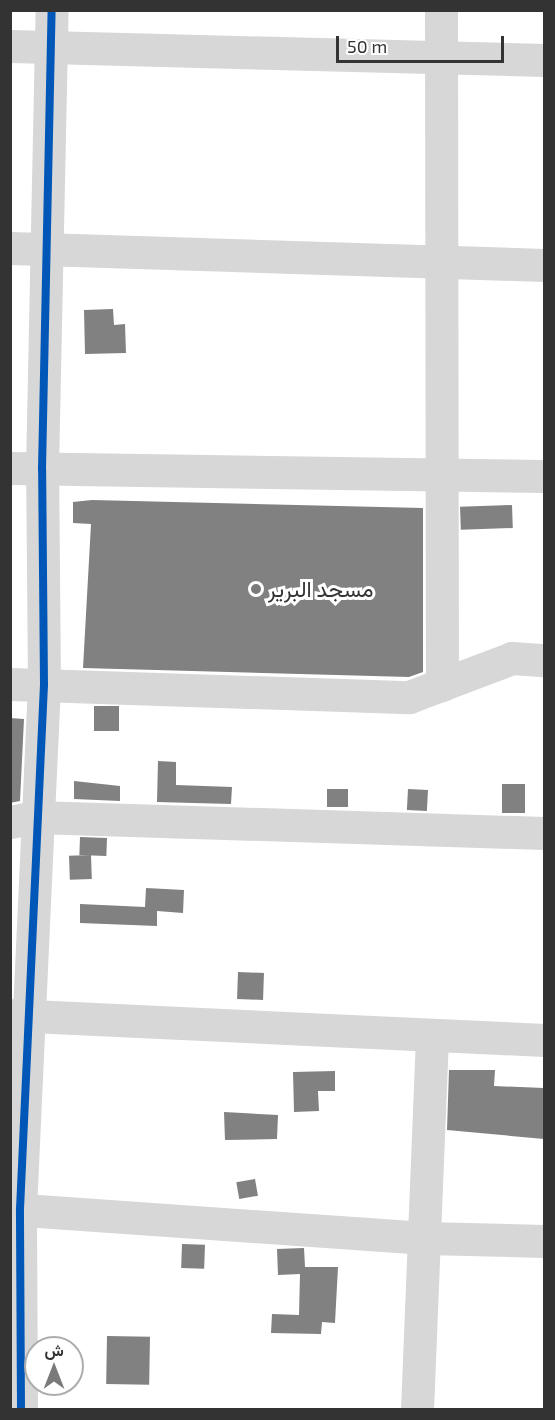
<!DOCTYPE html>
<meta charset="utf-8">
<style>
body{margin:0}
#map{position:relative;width:555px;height:1420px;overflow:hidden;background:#fff;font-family:"Exo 2",Vazirmatn,sans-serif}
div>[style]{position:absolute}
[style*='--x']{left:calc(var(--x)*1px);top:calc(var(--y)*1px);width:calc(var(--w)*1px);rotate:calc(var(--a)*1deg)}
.building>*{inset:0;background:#818181;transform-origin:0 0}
.minor>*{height:33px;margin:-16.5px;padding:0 16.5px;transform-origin:16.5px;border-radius:16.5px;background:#d7d7d7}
.cycleway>*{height:8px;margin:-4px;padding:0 4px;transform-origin:4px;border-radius:4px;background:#0057b8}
.dots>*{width:16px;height:16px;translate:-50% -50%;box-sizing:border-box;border:3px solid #fff;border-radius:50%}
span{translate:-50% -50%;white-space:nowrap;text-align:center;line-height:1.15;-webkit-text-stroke:6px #fff;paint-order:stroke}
.poi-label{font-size:22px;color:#333}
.left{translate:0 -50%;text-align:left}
.frame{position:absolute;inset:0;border:12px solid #333;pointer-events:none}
.north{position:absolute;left:24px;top:1336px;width:60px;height:60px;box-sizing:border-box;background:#fff;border:2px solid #adadad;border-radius:50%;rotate:0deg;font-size:16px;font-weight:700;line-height:24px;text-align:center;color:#333}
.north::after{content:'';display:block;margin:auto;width:21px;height:27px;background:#7a7a7a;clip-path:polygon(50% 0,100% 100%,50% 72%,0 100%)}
.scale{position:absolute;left:336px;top:36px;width:168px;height:27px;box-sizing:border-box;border:3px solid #333;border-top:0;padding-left:8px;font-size:18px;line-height:21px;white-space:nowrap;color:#333;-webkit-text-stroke:4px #fff;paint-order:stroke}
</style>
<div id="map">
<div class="building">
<div style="clip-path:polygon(113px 309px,114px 325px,125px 324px,126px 353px,85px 354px,84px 310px)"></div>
<div style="clip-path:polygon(92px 500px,423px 508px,423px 672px,409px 677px,83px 668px,91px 524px,73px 523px,73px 502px)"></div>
<div style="left:512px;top:505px;width:23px;height:52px;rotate:88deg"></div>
<div style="left:94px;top:706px;width:25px;height:25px"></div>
<div style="clip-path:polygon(10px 718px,24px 719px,20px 801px,10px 803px)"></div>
<div style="clip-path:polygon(158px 761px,176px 762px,176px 785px,232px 787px,231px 804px,157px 802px)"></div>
<div style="clip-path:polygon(74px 781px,120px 786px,120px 801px,74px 799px)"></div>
<div style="left:502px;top:784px;width:23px;height:29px"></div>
<div style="left:327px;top:789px;width:21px;height:18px"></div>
<div style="left:408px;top:789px;width:20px;height:21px;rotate:3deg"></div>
<div style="left:80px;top:837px;width:27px;height:18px;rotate:2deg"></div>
<div style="left:91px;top:855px;width:24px;height:22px;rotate:88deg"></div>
<div style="clip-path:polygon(146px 888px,184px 890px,183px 913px,157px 911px,157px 926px,80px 923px,80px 904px,145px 907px)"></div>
<div style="left:238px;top:972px;width:26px;height:27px;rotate:2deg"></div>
<div style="clip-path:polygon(449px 1070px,495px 1070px,494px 1086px,544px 1088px,544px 1139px,447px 1130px)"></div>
<div style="clip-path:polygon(335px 1071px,335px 1091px,318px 1091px,319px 1111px,294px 1112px,293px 1072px)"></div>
<div style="clip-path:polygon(224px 1112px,278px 1115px,277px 1139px,225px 1140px)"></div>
<div style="left:255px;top:1179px;width:17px;height:19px;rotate:80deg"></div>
<div style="left:182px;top:1244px;width:23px;height:24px;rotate:2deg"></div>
<div style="clip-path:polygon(304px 1248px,305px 1267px,338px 1267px,335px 1323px,322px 1322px,321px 1334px,271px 1333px,272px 1314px,299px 1315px,300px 1274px,278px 1275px,277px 1249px)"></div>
<div style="left:107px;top:1336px;width:43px;height:48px;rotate:1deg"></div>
</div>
<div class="minor">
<div style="--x:441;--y:10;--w:675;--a:89.92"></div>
<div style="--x:10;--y:46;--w:534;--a:1.5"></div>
<div style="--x:10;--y:248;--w:534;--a:1.82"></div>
<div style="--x:10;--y:468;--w:534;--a:0.86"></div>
<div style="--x:10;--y:684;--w:399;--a:1.9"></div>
<div style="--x:409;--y:697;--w:110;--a:-20.7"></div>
<div style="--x:512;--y:658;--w:32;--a:4"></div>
<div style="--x:10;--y:822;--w:25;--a:-11"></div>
<div style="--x:35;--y:817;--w:509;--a:1.8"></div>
<div style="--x:10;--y:1015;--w:535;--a:2.68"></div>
<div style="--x:10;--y:1209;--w:416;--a:4"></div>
<div style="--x:425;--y:1238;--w:119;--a:1.4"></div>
<div style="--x:21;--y:1410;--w:201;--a:-90.3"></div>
<div style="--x:20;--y:1209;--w:525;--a:-87.38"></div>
<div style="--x:44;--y:685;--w:216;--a:-90.5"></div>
<div style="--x:42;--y:469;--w:459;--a:-88.8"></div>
<div style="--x:417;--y:1410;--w:374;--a:-87.7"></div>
</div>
<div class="cycleway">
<div style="--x:21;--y:1410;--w:201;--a:-90.3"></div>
<div style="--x:20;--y:1209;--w:525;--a:-87.38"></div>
<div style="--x:44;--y:685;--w:216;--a:-90.5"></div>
<div style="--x:42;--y:469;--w:459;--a:-88.8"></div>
</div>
<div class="dots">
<div style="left:256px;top:589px;background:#7a7a7a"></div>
</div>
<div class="poi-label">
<span class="left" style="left:268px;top:589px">مسجد البرير</span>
</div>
<div class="frame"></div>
<div class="north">ش</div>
<div class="scale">50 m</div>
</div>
